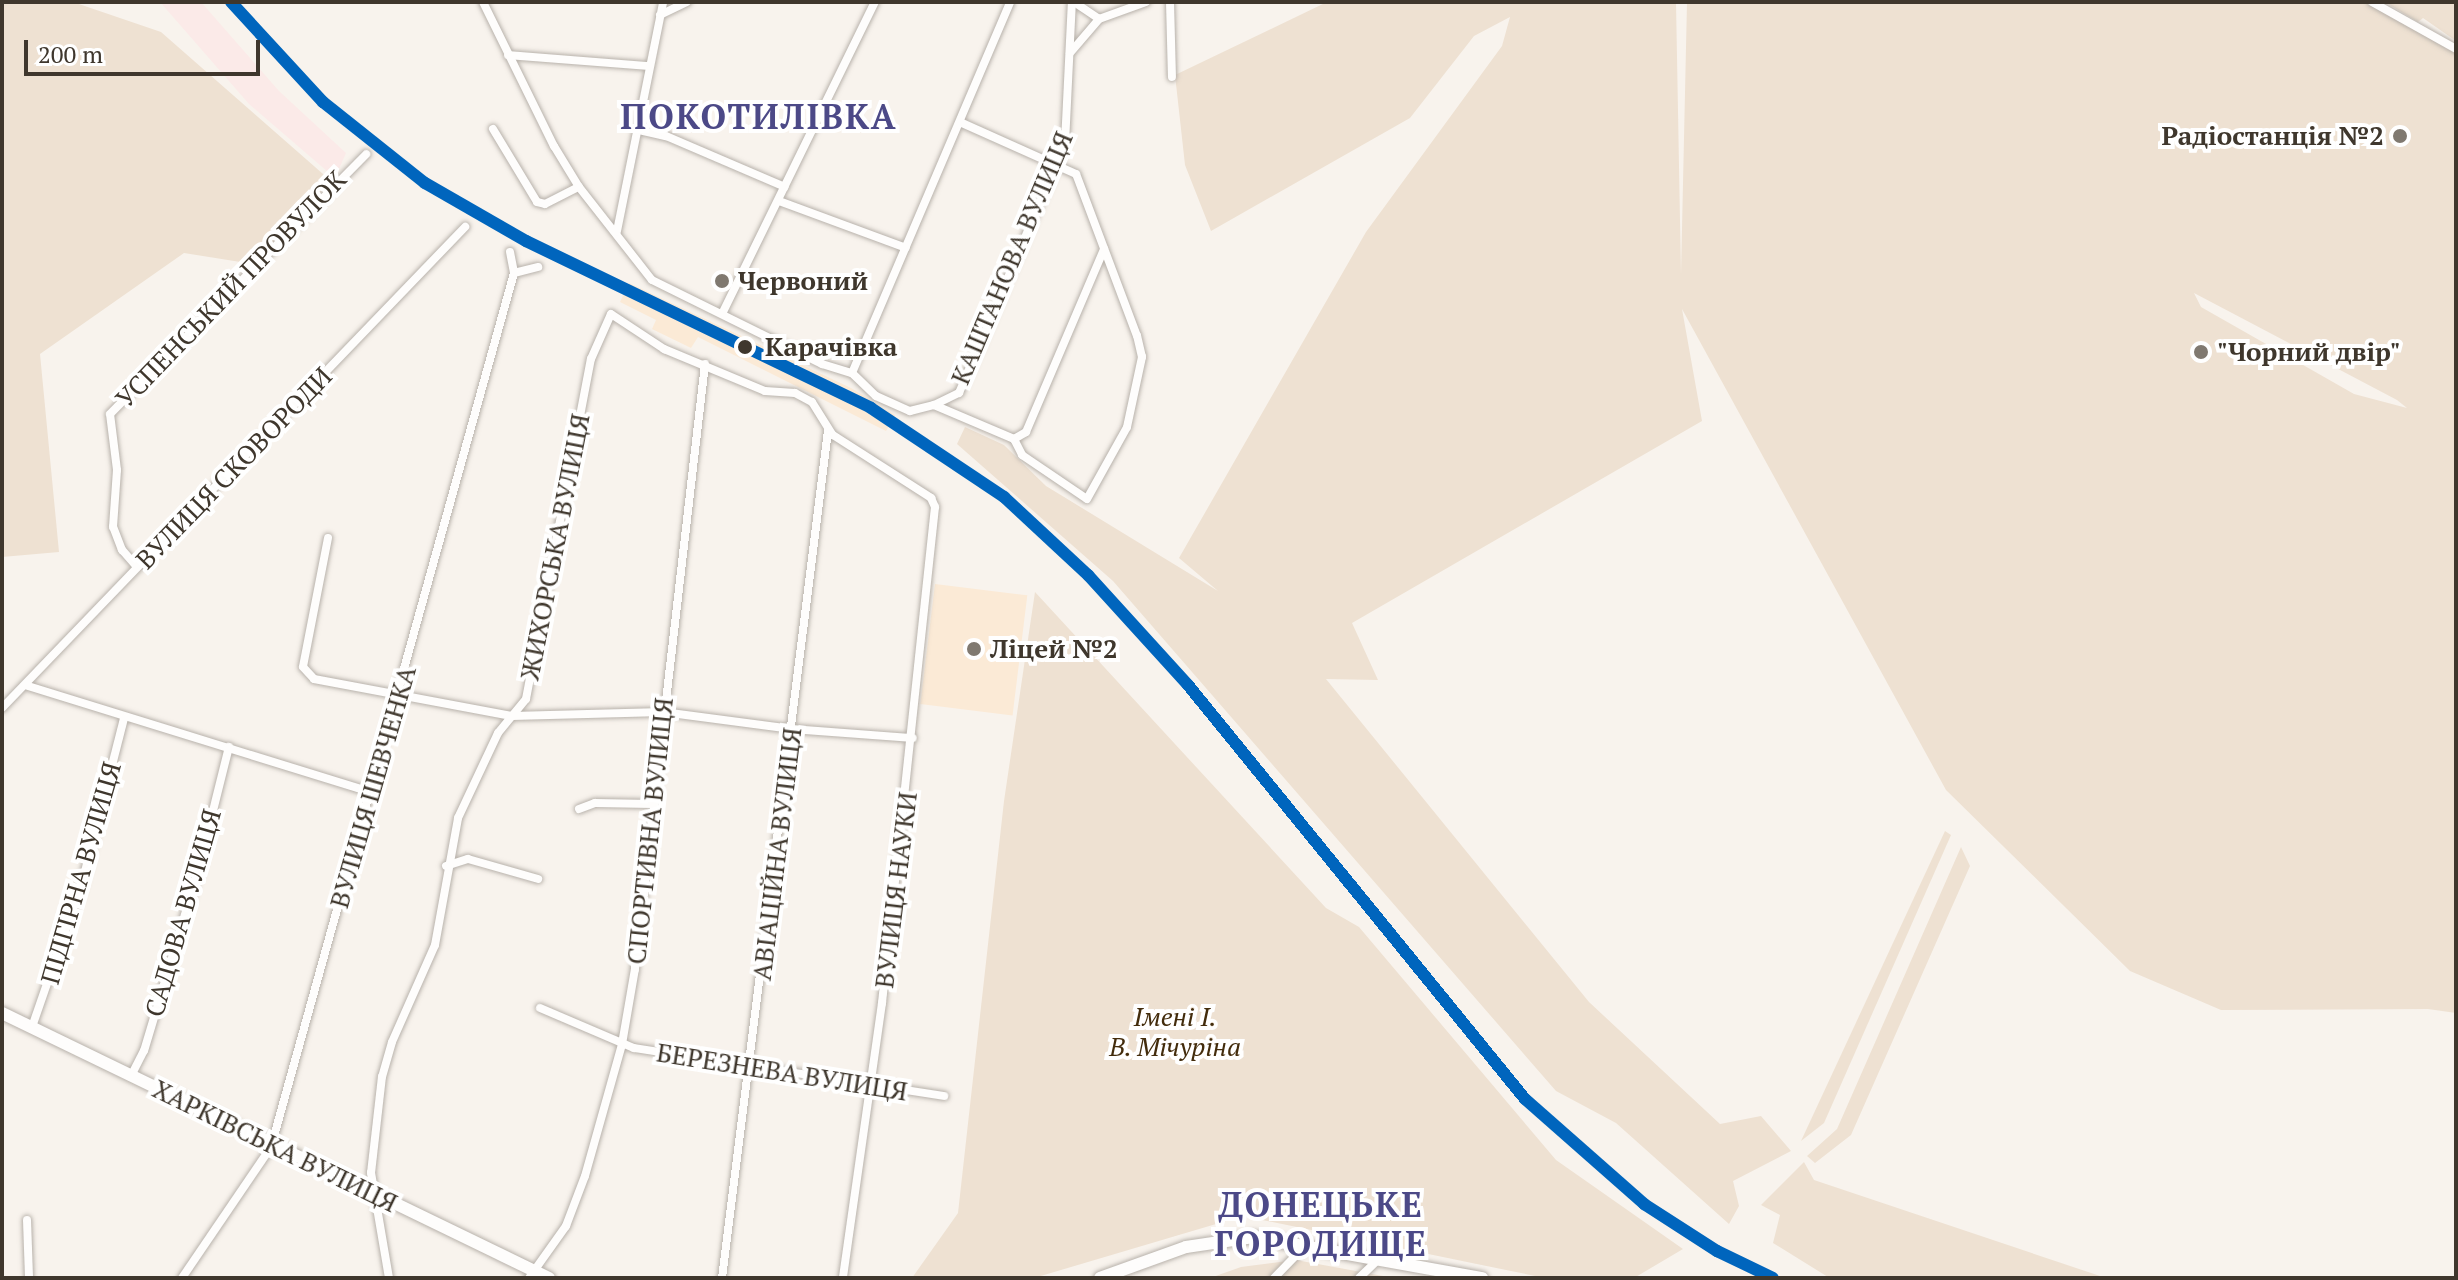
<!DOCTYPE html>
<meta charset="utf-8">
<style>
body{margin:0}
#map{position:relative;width:2458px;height:1280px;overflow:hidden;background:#f8f3ed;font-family:"PT Serif",serif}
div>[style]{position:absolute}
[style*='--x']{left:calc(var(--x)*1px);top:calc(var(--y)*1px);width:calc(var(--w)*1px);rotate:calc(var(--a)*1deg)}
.built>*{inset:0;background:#fbead6;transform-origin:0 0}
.industrial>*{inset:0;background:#fbeae8}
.green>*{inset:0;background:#eee1d2}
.roads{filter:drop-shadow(0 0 2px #b8b2ab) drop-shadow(0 0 2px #b8b2ab)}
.minor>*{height:8px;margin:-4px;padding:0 4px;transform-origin:4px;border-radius:4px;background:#fefdfc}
.secondary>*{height:12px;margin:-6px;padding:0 6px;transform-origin:6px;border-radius:6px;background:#fefdfc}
.rail-1>*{height:12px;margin:-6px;padding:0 6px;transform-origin:6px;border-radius:6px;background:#0065bd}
.dots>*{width:22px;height:22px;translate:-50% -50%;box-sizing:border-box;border:4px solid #fff;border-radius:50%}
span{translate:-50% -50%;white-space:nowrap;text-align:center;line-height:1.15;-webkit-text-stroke:8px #fff;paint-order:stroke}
.poi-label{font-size:26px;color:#3f372d;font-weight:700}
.right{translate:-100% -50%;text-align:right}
.left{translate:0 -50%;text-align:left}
.street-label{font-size:26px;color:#3f372d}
.stop-label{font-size:26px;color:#3f372d;font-weight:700}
.park-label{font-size:26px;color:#432c0c;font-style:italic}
.district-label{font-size:34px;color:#4c4987;font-weight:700;letter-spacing:2px}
.frame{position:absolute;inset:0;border:4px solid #3f372d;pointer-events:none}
.scale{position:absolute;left:24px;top:40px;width:236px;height:36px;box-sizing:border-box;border:4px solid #3f372d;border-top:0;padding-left:10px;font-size:24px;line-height:28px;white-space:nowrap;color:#3f372d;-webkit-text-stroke:6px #fff;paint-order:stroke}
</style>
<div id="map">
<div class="built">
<div style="clip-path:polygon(629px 283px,851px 388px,895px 415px,886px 431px,698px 337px,691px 348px,652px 329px,656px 320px,620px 302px)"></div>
<div style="left:935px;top:584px;width:93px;height:121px;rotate:7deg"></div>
</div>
<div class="industrial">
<div style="clip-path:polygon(160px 2px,201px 2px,279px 91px,346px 153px,335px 178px,249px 104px)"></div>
</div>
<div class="green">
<div style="clip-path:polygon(2px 2px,73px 2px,161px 32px,331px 181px,253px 264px,184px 253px,40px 354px,59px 552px,2px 557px)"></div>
<div style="clip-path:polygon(evenodd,1327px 2px,1676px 2px,1681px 274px,1687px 2px,2380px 2px,2456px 51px,2456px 1013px,2428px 1009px,2221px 1010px,2130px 971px,1946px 790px,1682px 309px,1702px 421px,1352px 623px,1378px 680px,1326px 679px,1589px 1002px,1720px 1124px,1761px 1116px,1791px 1151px,1733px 1181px,1739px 1206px,1729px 1224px,1616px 1123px,1556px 1091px,1113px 581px,957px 444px,965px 427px,1004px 445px,1046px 486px,1218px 591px,1179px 558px,1366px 232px,1502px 46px,1510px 17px,1474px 36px,1410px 118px,1211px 231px,1185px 165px,1175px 75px,1327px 2px,2194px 293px,2397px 400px,2407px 408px,2354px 394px,2201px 307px,2194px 293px)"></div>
<div style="clip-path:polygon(2385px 2px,2456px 2px,2456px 41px,2423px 18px,2418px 22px)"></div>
<div style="clip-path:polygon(1035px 592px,1326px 908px,1359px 927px,1556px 1160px,1683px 1249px,1634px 1278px,1545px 1278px,1243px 1216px,1034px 1278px,912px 1278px,958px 1213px,1004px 801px)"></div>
<div style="clip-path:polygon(1945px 831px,1951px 835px,1824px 1123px,1801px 1141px)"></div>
<div style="clip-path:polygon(1961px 847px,1970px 866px,1851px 1135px,1815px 1163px,1807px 1156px,1837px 1129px)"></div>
<div style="clip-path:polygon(1804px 1162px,1814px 1180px,2106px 1278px,1828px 1277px,1773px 1243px,1780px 1215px,1761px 1205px)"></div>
<div style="clip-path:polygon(1296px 1260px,1394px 1278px,1210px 1278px,1241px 1267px)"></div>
</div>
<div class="roads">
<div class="minor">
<div style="--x:483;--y:2;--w:161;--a:63.8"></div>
<div style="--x:554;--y:146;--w:48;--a:58.6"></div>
<div style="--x:579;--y:187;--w:118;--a:51.9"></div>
<div style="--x:652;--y:280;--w:190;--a:26.3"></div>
<div style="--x:822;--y:364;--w:31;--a:17"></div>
<div style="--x:852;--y:373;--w:33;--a:44"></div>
<div style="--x:876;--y:396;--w:37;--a:24"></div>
<div style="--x:910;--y:411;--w:25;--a:-14"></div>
<div style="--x:934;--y:405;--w:87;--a:23"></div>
<div style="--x:1014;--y:439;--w:18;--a:63"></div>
<div style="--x:1022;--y:455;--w:78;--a:34.1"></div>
<div style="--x:1087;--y:499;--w:82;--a:-60.9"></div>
<div style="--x:1127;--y:427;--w:72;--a:-77.9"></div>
<div style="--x:1142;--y:357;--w:22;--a:-103"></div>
<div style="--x:1137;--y:336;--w:173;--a:-110.6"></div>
<div style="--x:1076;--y:174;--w:127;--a:-155.9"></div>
<div style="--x:1074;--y:2;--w:30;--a:34"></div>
<div style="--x:1170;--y:2;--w:75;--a:88.5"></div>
<div style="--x:2372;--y:2;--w:96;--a:29.2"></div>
<div style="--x:660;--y:15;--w:30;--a:-26"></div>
<div style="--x:1070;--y:53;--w:45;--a:-49.5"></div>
<div style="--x:1099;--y:19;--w:50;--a:-19.9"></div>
<div style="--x:508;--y:55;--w:141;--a:4.5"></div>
<div style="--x:493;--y:129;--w:85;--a:58.9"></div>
<div style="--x:537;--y:202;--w:8;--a:14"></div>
<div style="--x:545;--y:204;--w:38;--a:-27"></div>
<div style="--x:639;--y:130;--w:28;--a:13"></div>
<div style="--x:666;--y:136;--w:129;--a:23.2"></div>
<div style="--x:779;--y:201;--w:135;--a:20.3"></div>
<div style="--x:617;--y:231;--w:234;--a:-78.6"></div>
<div style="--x:510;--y:252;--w:21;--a:79"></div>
<div style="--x:514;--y:273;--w:25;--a:-14"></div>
<div style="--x:722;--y:314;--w:347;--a:-63.9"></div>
<div style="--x:852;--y:373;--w:403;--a:-66.9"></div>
<div style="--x:934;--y:405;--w:28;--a:-26"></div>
<div style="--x:959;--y:393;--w:272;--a:-67"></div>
<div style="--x:1065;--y:143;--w:141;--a:-87.2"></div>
<div style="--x:1014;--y:439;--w:14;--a:-30"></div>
<div style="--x:1026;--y:432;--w:199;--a:-66.9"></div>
<div style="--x:328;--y:538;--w:131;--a:101"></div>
<div style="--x:303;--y:667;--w:16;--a:47"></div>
<div style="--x:314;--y:679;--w:201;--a:10.6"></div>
<div style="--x:512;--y:716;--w:151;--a:-1.5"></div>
<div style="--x:663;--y:712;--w:130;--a:7.5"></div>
<div style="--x:792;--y:729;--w:121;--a:4.3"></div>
<div style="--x:137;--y:567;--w:23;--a:-131"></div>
<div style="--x:122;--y:550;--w:25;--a:-111"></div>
<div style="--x:113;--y:527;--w:57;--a:-86"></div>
<div style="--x:117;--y:470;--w:56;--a:-97.1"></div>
<div style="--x:110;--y:414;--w:365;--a:-45.4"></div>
<div style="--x:28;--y:686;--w:359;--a:17.2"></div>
<div style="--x:2;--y:708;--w:668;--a:-46.09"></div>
<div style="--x:579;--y:809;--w:17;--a:-21"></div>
<div style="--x:595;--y:803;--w:58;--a:1"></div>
<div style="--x:446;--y:866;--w:23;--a:-18"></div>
<div style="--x:468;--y:859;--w:73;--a:15.9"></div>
<div style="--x:540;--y:1008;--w:102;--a:23.1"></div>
<div style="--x:634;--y:1048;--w:314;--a:8.8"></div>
<div style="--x:32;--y:1027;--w:152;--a:-70.9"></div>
<div style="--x:82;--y:883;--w:170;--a:-75.7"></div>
<div style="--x:131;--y:1076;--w:28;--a:-63"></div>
<div style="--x:144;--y:1051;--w:188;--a:-73.3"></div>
<div style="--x:198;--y:871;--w:128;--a:-76"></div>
<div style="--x:27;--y:1220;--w:58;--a:88"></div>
<div style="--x:182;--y:1278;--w:158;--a:-55.8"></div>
<div style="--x:271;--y:1147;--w:907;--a:-74.46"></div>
<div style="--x:389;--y:1278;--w:107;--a:-99.7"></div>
<div style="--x:371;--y:1173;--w:97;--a:-83.5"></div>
<div style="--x:382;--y:1077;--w:36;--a:-74"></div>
<div style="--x:392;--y:1042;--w:106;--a:-66.1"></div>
<div style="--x:435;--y:945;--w:129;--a:-79.7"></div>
<div style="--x:458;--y:818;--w:94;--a:-64.8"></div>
<div style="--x:498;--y:733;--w:44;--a:-50.5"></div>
<div style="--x:526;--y:699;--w:346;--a:-79.2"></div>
<div style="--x:591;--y:359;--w:49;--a:-66"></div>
<div style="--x:611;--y:314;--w:64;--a:33.4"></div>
<div style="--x:664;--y:349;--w:109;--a:22.6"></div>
<div style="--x:765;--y:391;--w:30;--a:4"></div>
<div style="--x:795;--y:393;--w:19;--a:28"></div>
<div style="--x:812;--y:402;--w:39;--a:58"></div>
<div style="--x:833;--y:435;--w:117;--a:32.7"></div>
<div style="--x:931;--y:498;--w:10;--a:66"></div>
<div style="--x:935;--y:507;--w:499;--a:96.1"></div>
<div style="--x:882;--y:1003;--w:278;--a:98.1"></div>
<div style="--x:529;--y:1278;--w:64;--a:-54.6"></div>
<div style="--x:566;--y:1226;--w:53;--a:-69.2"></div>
<div style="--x:585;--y:1176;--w:137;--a:-74.3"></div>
<div style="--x:622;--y:1044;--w:76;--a:-80.2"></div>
<div style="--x:635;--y:969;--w:609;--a:-83.4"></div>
<div style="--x:722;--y:1278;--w:855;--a:-82.87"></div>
<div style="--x:1274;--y:1278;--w:45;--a:-45.9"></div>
<div style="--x:1359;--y:1278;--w:28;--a:-44"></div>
</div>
<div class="secondary">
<div style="--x:2;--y:1013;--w:608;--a:25.85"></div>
<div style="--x:1100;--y:1278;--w:91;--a:-19.8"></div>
<div style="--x:1186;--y:1247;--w:68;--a:-8.5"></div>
<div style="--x:1253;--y:1237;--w:233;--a:10.2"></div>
</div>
</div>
<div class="rail-1">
<div style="--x:231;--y:2;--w:136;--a:47.4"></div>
<div style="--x:323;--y:102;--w:130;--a:38.5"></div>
<div style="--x:425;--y:183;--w:116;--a:29.9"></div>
<div style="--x:526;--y:241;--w:383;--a:25.8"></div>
<div style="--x:871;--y:408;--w:160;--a:33.8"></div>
<div style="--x:1004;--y:497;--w:115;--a:42.9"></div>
<div style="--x:1088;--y:575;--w:149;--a:47.7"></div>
<div style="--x:1188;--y:685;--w:534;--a:50.85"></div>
<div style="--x:1525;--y:1099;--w:159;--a:41.4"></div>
<div style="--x:1644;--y:1204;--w:87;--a:32.8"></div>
<div style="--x:1717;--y:1251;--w:62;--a:25.7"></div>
</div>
<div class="dots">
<div style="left:2400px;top:136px;background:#807970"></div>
<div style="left:722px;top:281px;background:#807970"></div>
<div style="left:745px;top:347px;background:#3f372d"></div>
<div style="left:2201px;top:352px;background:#807970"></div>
<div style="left:974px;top:649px;background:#807970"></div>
</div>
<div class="poi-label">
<span class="right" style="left:2384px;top:136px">Радiостанцiя №2</span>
<span class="left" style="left:738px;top:281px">Червоний</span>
<span class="left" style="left:2217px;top:352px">"Чорний двір"</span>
<span class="left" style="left:990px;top:649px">Ліцей №2</span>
</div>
<div class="street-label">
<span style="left:1012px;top:258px;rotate:-67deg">КАШТАНОВА ВУЛИЦЯ</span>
<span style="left:231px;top:289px;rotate:-46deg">УСПЕНСЬКИЙ ПРОВУЛОК</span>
<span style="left:234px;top:468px;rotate:-46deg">ВУЛИЦЯ СКОВОРОДИ</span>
<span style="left:555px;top:547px;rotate:-79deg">ЖИХОРСЬКА ВУЛИЦЯ</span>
<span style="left:373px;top:787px;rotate:-74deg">ВУЛИЦЯ ШЕВЧЕНКА</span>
<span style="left:650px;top:831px;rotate:-84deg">СПОРТИВНА ВУЛИЦЯ</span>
<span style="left:777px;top:854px;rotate:-83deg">АВІАЦІЙНА ВУЛИЦЯ</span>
<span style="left:81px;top:873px;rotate:-74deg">ПІДГІРНА ВУЛИЦЯ</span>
<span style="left:896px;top:890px;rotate:-83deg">ВУЛИЦЯ НАУКИ</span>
<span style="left:183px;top:913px;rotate:-74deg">САДОВА ВУЛИЦЯ</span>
<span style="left:782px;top:1072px;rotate:9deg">БЕРЕЗНЕВА ВУЛИЦЯ</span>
<span style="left:275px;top:1146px;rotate:26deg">ХАРКІВСЬКА ВУЛИЦЯ</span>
</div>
<div class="stop-label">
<span class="left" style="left:765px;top:347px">Карачівка</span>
</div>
<div class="park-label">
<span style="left:1175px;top:1032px">Імені І.<br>В. Мічуріна</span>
</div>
<div class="district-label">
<span style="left:759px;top:117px">ПОКОТИЛІВКА</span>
<span style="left:1321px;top:1224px">ДОНЕЦЬКЕ<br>ГОРОДИЩЕ</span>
</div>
<div class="frame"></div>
<div class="scale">200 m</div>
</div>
